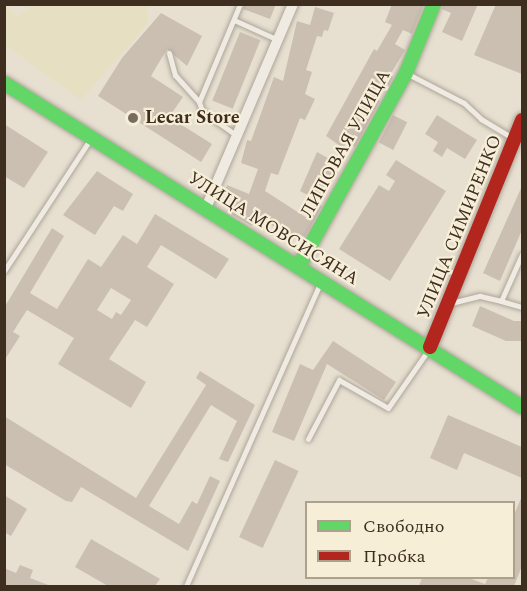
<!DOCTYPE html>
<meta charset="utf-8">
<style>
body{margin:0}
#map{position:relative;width:527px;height:591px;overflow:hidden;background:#e7e0d1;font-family:Spectral,serif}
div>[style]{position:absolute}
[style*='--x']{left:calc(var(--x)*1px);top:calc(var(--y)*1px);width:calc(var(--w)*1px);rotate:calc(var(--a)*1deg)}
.farmland>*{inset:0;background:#e6dfc2}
.building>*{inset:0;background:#cbbfb2;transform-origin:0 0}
.roads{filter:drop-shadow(0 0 2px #ada599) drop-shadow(0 0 2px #ada599)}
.lane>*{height:5px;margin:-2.5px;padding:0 2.5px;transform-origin:2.5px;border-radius:2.5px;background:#efebe3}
.street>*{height:10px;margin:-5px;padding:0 5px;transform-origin:5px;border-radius:5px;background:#efebe3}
.fast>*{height:14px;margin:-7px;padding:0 7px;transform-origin:7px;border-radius:7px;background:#63d668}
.jam>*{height:14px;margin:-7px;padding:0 7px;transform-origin:7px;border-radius:7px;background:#b3261e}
.dots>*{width:16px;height:16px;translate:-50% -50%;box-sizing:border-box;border:3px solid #f7eed8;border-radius:50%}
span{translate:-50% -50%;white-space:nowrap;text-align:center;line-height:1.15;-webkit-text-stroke:4.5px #f7eed8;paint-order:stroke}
.poi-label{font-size:18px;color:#3d2e20;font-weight:700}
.left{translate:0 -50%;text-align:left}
.street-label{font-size:18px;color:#3d2e20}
.frame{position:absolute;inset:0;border:6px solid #3d2e20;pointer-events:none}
.legend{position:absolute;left:305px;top:501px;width:210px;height:78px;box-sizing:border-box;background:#f7eed8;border:2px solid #ada18e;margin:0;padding:8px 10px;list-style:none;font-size:18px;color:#3d2e20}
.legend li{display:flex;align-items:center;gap:12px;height:30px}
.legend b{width:30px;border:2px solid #ada18e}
</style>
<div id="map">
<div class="farmland">
<div style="clip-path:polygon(5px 4px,18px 17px,32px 5px,150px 5px,146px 9px,148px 23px,81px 100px,5px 45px)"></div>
</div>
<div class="building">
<div style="clip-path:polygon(245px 4px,276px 4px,270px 19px,243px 9px)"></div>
<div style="clip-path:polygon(392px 4px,424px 4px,412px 34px,403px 30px,395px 44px,405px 50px,390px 75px,393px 77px,389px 85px,382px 80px,373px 94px,380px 101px,355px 147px,347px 142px,343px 148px,326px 136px,374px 49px,377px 51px,392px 25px,385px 22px)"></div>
<div style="clip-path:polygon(443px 4px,478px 4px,462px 41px,442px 32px,451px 13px,442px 9px)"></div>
<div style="clip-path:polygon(496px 4px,522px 4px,522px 74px,474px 55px)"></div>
<div style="clip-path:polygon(315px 7px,334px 13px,328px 31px,324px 30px,322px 37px,317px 36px,306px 70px,312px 72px,305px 94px,315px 99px,305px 120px,300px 118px,278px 175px,271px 173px,265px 191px,307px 218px,316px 204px,322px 206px,305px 237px,300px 235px,294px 239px,257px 216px,252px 226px,229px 213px,237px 198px,224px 192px,227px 185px,249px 194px,258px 169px,241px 163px,247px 140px,251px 141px,274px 77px,283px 81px,297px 21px,310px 25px)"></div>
<div style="clip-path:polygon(161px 13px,202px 36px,187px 66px,167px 49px,151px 76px,183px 97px,169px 117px,212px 144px,201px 162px,98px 96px,122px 58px)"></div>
<div style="left:240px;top:32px;width:22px;height:74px;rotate:22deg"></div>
<div style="left:393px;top:115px;width:16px;height:31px;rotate:27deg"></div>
<div style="clip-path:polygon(437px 115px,477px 140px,465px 159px,447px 148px,442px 157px,433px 151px,438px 142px,425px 134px)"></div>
<div style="clip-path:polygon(4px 124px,48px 152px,24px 188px,4px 176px)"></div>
<div style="clip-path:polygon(317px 152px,337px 163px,317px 200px,300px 191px)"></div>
<div style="clip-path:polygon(396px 160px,446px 191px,390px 281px,339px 249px,379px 185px,389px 191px,395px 181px,386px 175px)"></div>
<div style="clip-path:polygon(97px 171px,133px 194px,123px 211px,114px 206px,95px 235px,63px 215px)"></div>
<div style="clip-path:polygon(522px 186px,522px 230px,500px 281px,483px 273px)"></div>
<div style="clip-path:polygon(evenodd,155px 214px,229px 259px,216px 279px,161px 245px,147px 267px,174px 284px,147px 327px,135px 320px,109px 359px,146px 382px,131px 408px,58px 364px,74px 338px,27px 310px,13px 332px,20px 336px,4px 361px,4px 308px,52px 228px,64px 236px,30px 293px,57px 309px,88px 259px,101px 267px,123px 235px,137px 244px,155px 214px,111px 288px,131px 300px,121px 315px,116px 312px,112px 319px,97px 310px,111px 288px)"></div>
<div style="clip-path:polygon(480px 306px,514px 321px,522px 321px,522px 341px,506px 341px,472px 326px)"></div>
<div style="clip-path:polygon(333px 341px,396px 382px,384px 400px,327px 364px,294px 441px,272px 432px,300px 364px,313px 370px)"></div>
<div style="clip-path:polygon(200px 371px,255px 405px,228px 462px,219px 459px,237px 421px,211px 405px,149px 506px,179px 524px,192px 501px,197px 504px,210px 476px,220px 481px,188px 551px,81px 487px,72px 502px,66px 501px,4px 464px,4px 416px,136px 498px,206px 385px,196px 378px)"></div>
<div style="clip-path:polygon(448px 415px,522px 447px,522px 478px,464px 453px,457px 470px,430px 458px)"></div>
<div style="left:275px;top:460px;width:26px;height:85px;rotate:25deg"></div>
<div style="clip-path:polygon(4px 495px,27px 509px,11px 536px,4px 532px)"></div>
<div style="clip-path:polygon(522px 496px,522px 566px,514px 586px,419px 586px,422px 578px,469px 578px,485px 584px,488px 578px,513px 578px,513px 517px)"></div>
<div style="clip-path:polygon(91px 539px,160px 579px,155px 586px,108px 586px,75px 567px)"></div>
<div style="clip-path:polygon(20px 565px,33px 570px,30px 578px,51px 586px,4px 586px,4px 568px,16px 573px)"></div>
</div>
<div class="roads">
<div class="lane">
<div style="--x:234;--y:20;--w:48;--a:24.4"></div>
<div style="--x:169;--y:53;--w:23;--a:75"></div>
<div style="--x:175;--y:75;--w:36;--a:48"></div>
<div style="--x:408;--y:74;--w:63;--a:27.4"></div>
<div style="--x:464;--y:103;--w:23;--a:43"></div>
<div style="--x:481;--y:119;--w:39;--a:31"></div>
<div style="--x:236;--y:135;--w:42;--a:-144.8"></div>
<div style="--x:202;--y:111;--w:9;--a:-108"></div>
<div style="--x:199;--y:102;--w:106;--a:-67.3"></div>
<div style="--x:4;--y:271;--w:159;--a:-56.8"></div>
<div style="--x:501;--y:301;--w:22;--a:16"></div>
<div style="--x:451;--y:303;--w:30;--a:-14"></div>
<div style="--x:480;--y:296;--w:22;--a:13"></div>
<div style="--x:501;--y:301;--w:51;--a:-65.9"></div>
<div style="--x:308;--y:439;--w:67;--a:-62.3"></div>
<div style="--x:339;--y:380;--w:56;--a:29.7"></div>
<div style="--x:388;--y:408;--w:72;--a:-55.2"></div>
<div style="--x:186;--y:586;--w:331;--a:-66.1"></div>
</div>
<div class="street">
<div style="--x:206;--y:208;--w:222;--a:-66.9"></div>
</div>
<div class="fast">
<div style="--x:4;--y:83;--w:611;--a:32.03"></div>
<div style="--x:299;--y:266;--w:221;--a:-61"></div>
<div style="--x:406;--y:73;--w:74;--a:-67.9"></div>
</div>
<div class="jam">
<div style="--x:430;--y:347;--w:245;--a:-67.9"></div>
</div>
</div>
<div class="dots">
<div style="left:133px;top:118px;background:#786c5e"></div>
</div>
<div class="poi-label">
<span class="left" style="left:145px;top:118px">Lecar Store</span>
</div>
<div class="street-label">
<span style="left:346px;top:144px;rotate:-61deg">ЛИПОВАЯ УЛИЦА</span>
<span style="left:460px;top:227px;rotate:-68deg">УЛИЦА СИМИРЕНКО</span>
<span style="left:273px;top:229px;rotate:32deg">УЛИЦА МОВСИСЯНА</span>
</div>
<div class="frame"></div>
<ul class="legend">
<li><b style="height:8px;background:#63d668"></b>Свободно</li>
<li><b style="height:8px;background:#b3261e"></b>Пробка</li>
</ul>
</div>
